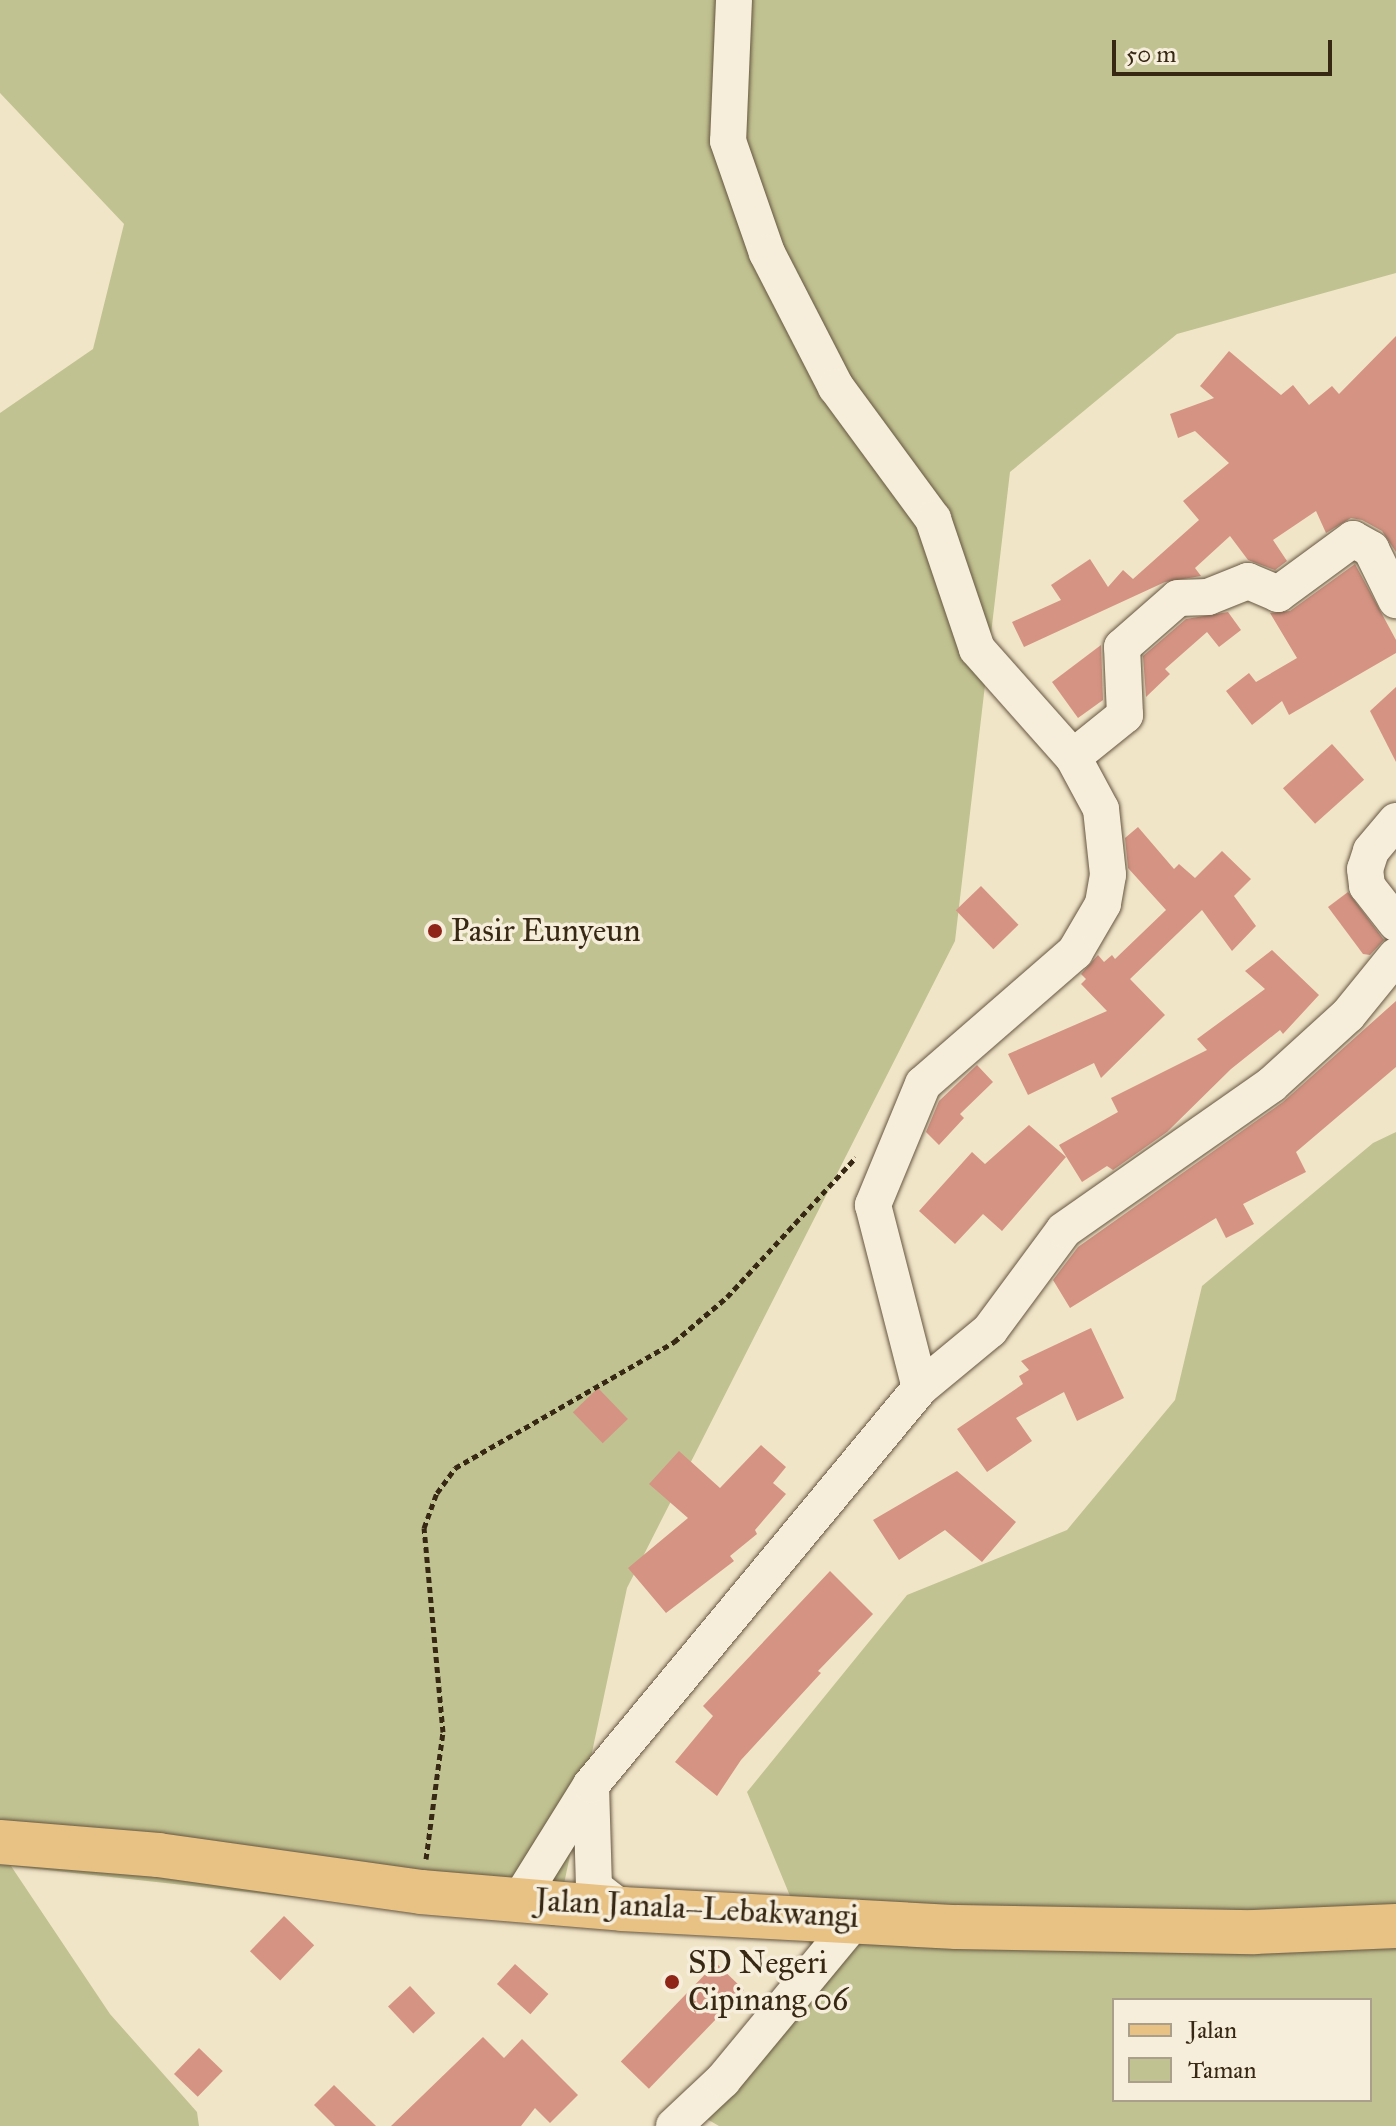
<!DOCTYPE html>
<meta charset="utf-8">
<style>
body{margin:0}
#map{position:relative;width:1396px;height:2126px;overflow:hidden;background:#f1e5c8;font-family:"IM FELL Great Primer",serif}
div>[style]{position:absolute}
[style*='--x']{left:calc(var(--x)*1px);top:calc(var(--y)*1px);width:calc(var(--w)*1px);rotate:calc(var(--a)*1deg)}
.green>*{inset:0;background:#c1c291}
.building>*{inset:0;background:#d59383;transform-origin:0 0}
.path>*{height:5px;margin-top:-2.5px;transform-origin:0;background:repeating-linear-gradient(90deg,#372814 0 6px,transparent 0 10px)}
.roads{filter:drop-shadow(0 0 2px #665741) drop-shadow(0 0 2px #665741)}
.street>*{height:36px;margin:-18px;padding:0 18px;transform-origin:18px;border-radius:18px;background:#f6eedb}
.primary>*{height:44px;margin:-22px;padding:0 22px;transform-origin:22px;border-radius:22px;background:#e8c284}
.dots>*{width:22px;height:22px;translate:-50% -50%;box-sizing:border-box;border:4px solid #f6eedb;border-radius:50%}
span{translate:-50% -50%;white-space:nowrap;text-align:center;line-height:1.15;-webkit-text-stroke:7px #f6eedb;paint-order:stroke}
.poi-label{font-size:32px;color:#372814}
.left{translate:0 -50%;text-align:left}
.street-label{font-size:32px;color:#372814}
.legend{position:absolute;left:1112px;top:1998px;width:260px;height:104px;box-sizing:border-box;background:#f6eedb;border:2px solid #aa9f8b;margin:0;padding:10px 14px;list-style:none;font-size:24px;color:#372814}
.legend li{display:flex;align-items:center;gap:16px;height:40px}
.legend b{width:40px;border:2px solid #aa9f8b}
.scale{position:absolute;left:1112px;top:40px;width:220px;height:36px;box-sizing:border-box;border:4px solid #372814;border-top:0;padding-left:10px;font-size:24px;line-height:28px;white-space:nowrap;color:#372814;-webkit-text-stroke:6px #f6eedb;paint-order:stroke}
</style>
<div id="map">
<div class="green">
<div style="clip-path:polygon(0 0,1396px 0,1396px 273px,1177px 334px,1010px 472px,955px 941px,627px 1588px,555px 1926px,11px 1866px,110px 2014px,197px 2112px,199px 2126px,0 2126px,0 413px,93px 349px,124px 224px,0 93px)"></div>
<div style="clip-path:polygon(evenodd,1396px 1132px,1396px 2126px,719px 2126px,679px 2103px,814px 1954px,747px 1792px,907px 1595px,1067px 1530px,1175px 1400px,1202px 1286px,1373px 1143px,1396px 1132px,1114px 2000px,1370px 2000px,1370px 2100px,1114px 2100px,1114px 2000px)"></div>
</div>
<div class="building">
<div style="clip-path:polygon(1396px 336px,1396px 552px,1382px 531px,1362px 520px,1351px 518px,1326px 533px,1316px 511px,1273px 540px,1287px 561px,1275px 570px,1248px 560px,1230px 536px,1195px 568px,1201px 576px,1165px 582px,1024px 647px,1012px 622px,1061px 600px,1051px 585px,1090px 559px,1108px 587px,1123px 570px,1133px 579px,1199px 520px,1183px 501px,1229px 463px,1195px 431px,1178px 438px,1170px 414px,1214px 398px,1200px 386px,1229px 351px,1281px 395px,1293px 385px,1309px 405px,1332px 386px,1339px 394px)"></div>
<div style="clip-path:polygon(1355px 564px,1396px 640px,1396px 653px,1289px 715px,1282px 701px,1252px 725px,1226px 691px,1249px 673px,1256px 682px,1297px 658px,1270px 613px,1290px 611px)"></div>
<div style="clip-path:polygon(1228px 612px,1241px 630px,1219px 647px,1207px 632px,1165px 669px,1170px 674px,1146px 697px,1143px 656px,1186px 619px)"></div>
<div style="clip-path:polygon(1101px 645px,1103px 700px,1078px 718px,1052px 682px)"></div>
<div style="clip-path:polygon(1396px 687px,1396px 762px,1370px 711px)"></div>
<div style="left:1332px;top:744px;width:48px;height:66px;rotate:48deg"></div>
<div style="clip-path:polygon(1138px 827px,1174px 869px,1179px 864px,1195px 878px,1222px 851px,1251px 879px,1234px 896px,1256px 926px,1232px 951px,1202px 910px,1130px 979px,1165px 1015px,1101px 1078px,1094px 1063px,1028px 1095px,1008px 1054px,1107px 1011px,1081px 984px,1086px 979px,1081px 974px,1098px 955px,1104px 962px,1112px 955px,1115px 959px,1166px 910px,1128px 868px,1125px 838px)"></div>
<div style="left:981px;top:886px;width:54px;height:35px;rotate:46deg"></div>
<div style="clip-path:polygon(1348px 892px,1384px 940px,1370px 955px,1363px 954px,1328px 907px)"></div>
<div style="clip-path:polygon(1272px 950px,1319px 995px,1283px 1034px,1280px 1030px,1231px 1069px,1167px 1132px,1113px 1170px,1107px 1166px,1082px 1182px,1059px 1145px,1118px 1112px,1111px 1098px,1207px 1050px,1197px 1039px,1265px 989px,1245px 971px)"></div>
<div style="clip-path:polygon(1396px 1001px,1396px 1067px,1296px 1152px,1306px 1172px,1243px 1204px,1254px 1224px,1226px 1238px,1216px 1218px,1070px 1308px,1053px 1280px,1078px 1247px,1283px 1102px)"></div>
<div style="clip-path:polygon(977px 1065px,993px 1082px,960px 1114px,964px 1118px,939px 1145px,926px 1132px,939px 1101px)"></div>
<div style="clip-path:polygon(1029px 1125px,1066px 1157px,1002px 1231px,983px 1214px,955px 1244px,919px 1211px,972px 1152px,985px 1164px)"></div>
<div style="clip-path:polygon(1091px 1328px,1124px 1398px,1077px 1421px,1064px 1392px,1016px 1418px,1032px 1441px,987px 1472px,957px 1429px,1023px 1384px,1019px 1376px,1029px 1370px,1021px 1361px)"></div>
<div style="left:598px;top:1388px;width:43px;height:35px;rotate:46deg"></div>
<div style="clip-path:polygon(761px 1445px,786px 1467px,773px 1483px,786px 1494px,755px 1530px,757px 1534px,730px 1556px,734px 1561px,666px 1613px,628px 1568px,688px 1518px,649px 1484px,679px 1451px,720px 1488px)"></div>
<div style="clip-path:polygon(957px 1471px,1016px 1522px,982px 1562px,945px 1530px,899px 1560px,873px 1520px)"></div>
<div style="clip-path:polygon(830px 1571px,873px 1614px,818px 1671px,821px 1673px,741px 1760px,717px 1796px,675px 1762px,713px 1716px,703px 1706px)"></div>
<div style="left:284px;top:1916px;width:42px;height:49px;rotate:44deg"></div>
<div style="left:716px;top:1963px;width:39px;height:137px;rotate:44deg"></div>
<div style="left:515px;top:1964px;width:45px;height:27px;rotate:42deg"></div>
<div style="left:410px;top:1986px;width:37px;height:30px;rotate:47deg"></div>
<div style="clip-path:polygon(483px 2037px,504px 2058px,522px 2039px,578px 2095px,550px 2123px,535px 2108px,521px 2126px,391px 2126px)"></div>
<div style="left:199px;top:2048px;width:33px;height:36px;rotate:44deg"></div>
<div style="clip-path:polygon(334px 2085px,376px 2126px,335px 2126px,314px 2105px)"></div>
</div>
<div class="path">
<div style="--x:426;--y:1859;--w:128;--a:-82.4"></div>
<div style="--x:443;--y:1732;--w:205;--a:-95.3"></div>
<div style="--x:424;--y:1528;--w:37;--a:-70"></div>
<div style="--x:437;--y:1493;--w:31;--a:-54"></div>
<div style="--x:455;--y:1468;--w:253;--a:-29.9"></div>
<div style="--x:674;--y:1342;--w:70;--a:-40.3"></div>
<div style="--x:727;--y:1297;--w:190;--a:-47.3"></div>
</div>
<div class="roads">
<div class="street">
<div style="--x:734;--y:0;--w:141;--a:92.4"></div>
<div style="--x:728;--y:141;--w:119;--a:70.8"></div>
<div style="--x:767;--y:253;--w:151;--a:62.8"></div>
<div style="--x:836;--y:387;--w:164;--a:53.7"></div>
<div style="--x:933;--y:519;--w:137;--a:71.3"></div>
<div style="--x:977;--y:649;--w:144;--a:48.4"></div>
<div style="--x:1073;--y:757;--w:59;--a:61.7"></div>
<div style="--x:1101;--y:809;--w:66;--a:83.9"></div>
<div style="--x:1108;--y:875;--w:29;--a:100"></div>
<div style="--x:1103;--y:904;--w:56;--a:120.3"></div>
<div style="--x:1075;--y:952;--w:201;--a:139"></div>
<div style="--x:923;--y:1084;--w:131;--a:112.5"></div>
<div style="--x:873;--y:1205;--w:189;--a:75.6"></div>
<div style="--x:1073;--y:757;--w:67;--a:-38.9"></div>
<div style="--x:1125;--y:715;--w:68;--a:-92.5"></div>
<div style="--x:1122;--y:647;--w:74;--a:-41.2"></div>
<div style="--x:1178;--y:598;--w:30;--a:-2"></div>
<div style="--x:1208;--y:597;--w:43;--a:-21.8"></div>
<div style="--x:1248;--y:581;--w:33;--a:23"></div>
<div style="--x:1278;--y:594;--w:93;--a:-36.3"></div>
<div style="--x:1353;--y:539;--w:21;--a:29"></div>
<div style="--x:1371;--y:549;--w:57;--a:63.9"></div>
<div style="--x:1396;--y:821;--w:39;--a:130"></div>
<div style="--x:1371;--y:851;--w:19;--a:108"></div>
<div style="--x:1365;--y:869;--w:17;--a:83"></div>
<div style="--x:1367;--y:886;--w:47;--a:51.9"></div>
<div style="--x:520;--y:1899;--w:134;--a:-58.1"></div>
<div style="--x:622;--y:1909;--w:36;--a:-142"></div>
<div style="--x:594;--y:1887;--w:102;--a:-91.7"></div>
<div style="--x:591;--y:1785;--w:516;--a:-50.35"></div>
<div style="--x:920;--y:1388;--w:91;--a:-39.6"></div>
<div style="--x:990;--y:1330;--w:124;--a:-53.5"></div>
<div style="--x:1064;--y:1230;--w:253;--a:-35"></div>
<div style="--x:1271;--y:1085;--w:104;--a:-42.3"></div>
<div style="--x:1348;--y:1015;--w:76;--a:-50.9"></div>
<div style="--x:674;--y:2126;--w:67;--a:-43.2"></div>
<div style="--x:723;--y:2080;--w:210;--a:-50.4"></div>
</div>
<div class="primary">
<div style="--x:0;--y:1842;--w:159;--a:4.7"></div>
<div style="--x:158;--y:1855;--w:266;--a:8"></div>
<div style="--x:421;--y:1892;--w:202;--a:4.8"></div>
<div style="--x:622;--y:1909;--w:335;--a:3.1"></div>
<div style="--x:957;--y:1927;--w:297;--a:1"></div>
<div style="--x:1254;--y:1932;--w:142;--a:-2.4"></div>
</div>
</div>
<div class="dots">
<div style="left:435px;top:931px;background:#8f2418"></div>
<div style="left:672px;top:1982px;background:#8f2418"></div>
</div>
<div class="poi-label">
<span class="left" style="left:451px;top:931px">Pasir Eunyeun</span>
<span class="left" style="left:688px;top:1982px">SD Negeri<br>Cipinang 06</span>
</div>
<div class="street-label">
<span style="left:697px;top:1909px;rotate:3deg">Jalan Janala–Lebakwangi</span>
</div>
<ul class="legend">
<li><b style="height:10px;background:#e8c284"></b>Jalan</li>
<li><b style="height:22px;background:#c1c291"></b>Taman</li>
</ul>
<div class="scale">50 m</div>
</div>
